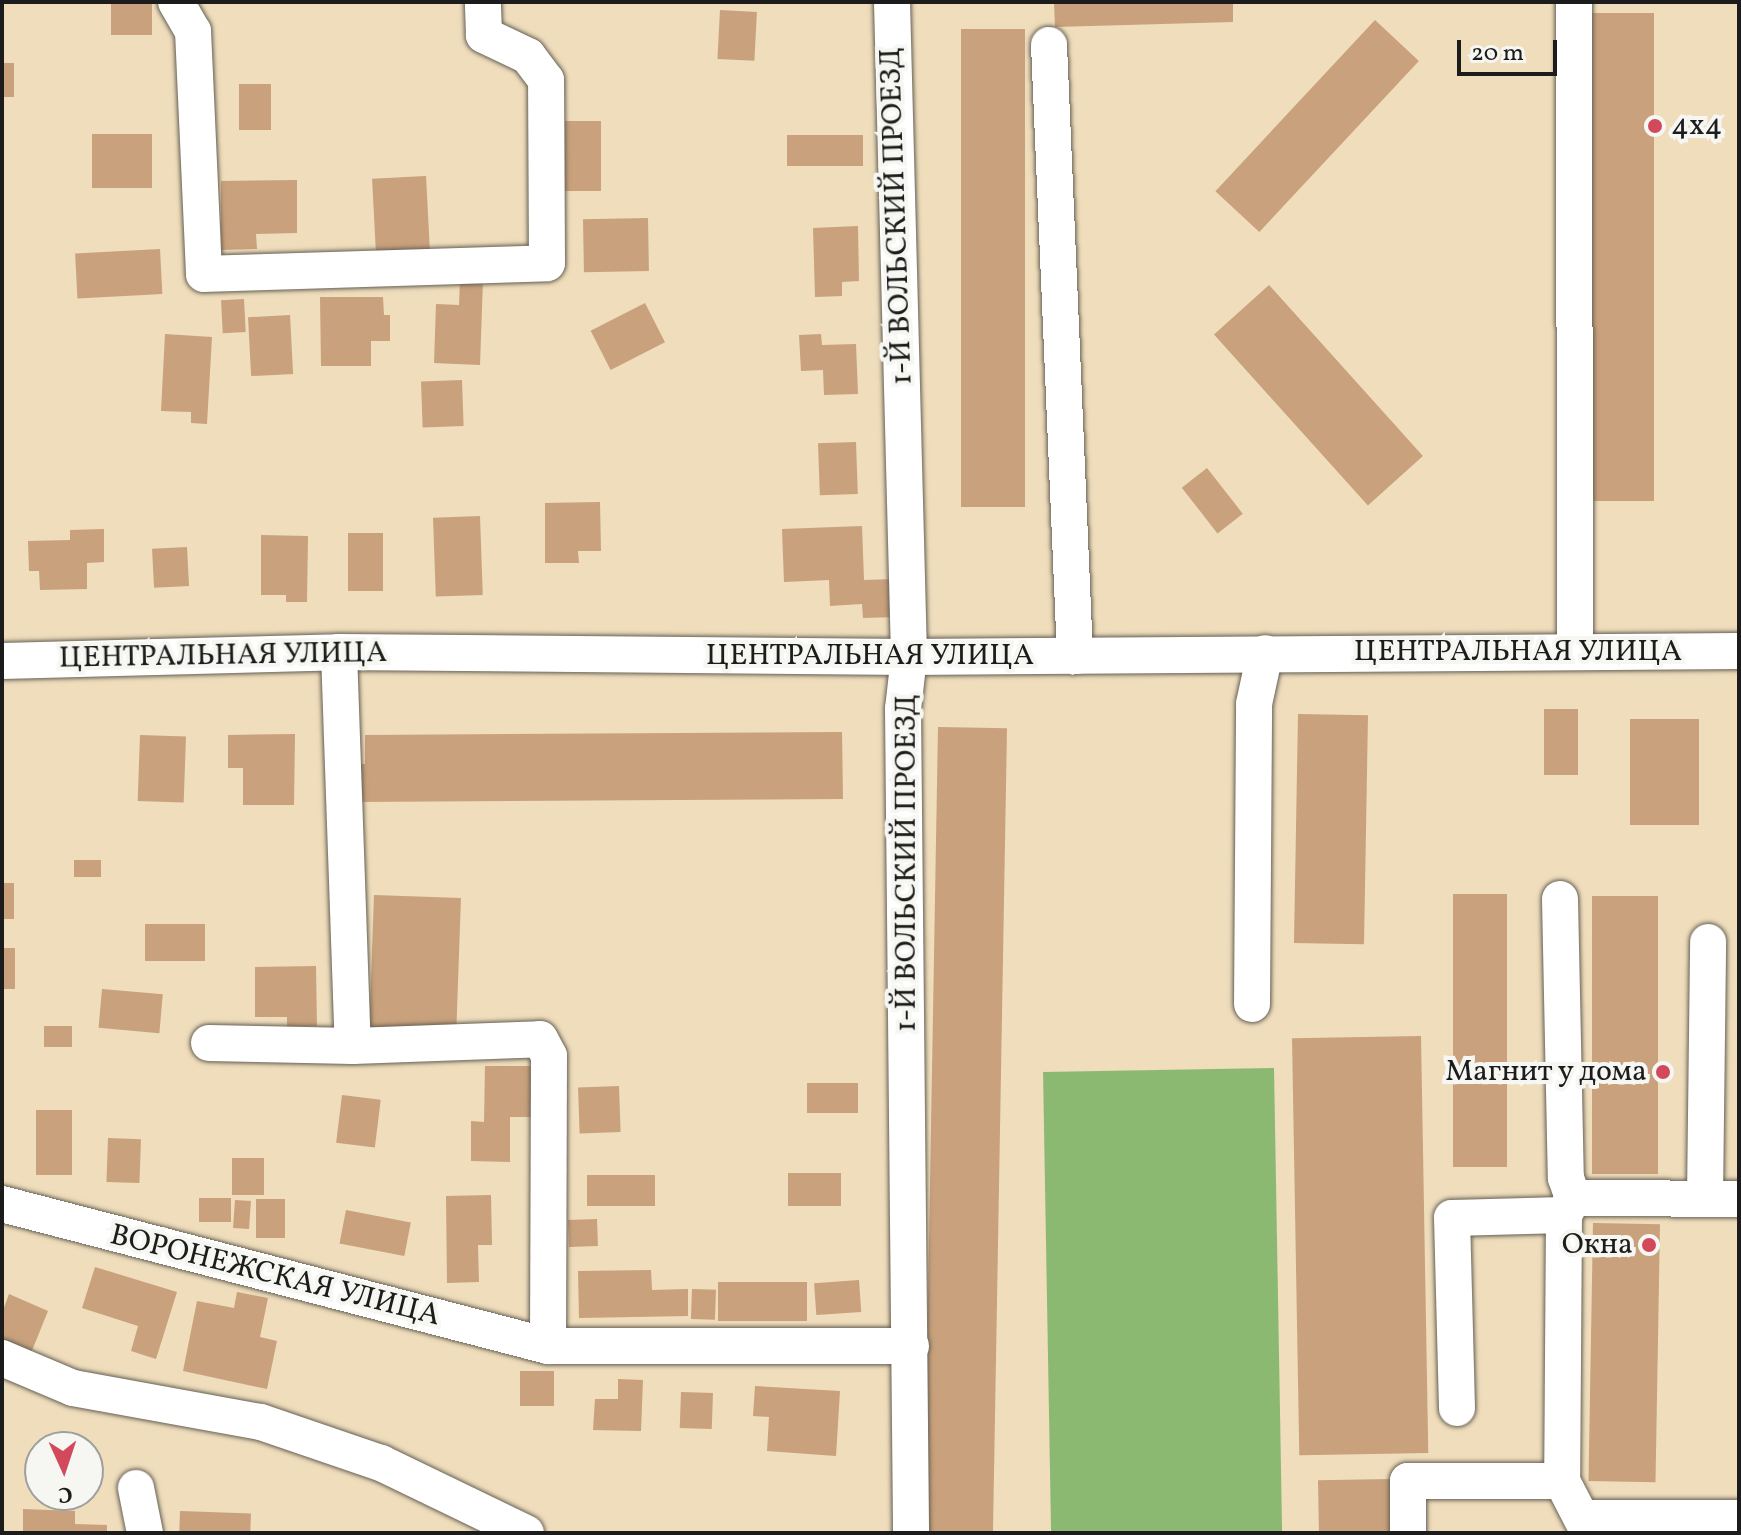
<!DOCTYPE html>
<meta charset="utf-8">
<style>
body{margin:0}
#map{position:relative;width:1741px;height:1535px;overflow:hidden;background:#efddbc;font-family:Vollkorn,serif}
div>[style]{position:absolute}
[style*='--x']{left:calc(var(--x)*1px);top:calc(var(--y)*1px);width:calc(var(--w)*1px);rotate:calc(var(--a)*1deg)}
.forest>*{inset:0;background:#8cb972;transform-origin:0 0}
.building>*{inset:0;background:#c9a17c;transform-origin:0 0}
.roads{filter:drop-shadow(0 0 2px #666054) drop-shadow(0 0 2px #666054)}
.minor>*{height:36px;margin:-18px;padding:0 18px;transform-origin:18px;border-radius:18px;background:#fff}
.dots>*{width:22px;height:22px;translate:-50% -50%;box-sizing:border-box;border:4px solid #f6f6f2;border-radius:50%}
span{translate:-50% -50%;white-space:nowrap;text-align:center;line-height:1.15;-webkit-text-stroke:8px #f6f6f2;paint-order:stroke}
.poi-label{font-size:30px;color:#1c1c1c}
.left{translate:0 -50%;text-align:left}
.right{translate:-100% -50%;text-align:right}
.street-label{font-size:30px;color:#1c1c1c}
.frame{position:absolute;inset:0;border:4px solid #1c1c1c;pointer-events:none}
.north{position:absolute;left:24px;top:1431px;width:80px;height:80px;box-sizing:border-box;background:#f6f6f2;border:2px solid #9f9f9c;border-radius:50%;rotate:177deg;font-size:22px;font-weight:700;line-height:32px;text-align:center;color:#1c1c1c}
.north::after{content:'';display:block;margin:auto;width:28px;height:36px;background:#d1495b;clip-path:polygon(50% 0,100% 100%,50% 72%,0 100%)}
.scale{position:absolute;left:1457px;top:40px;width:100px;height:36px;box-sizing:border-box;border:4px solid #1c1c1c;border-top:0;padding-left:10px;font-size:24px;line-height:28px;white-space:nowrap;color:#1c1c1c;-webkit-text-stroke:6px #f6f6f2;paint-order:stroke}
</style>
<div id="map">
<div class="forest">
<div style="left:1274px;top:1068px;width:465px;height:231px;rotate:89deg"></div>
</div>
<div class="building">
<div style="left:111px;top:2px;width:41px;height:33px"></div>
<div style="clip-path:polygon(1054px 2px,1233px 2px,1233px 22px,1055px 27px)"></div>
<div style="left:720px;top:10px;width:37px;height:49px;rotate:3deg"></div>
<div style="left:1590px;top:13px;width:64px;height:488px"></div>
<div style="left:1375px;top:20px;width:60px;height:234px;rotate:43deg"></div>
<div style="left:1025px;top:29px;width:478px;height:64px;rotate:90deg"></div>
<div style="left:2px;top:63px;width:12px;height:34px"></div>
<div style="left:271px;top:84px;width:46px;height:32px;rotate:90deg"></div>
<div style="left:565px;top:121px;width:36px;height:70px"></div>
<div style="left:92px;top:134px;width:60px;height:54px"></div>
<div style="left:863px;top:135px;width:31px;height:76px;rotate:90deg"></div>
<div style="left:426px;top:176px;width:76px;height:54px;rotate:87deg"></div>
<div style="clip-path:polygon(297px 180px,297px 233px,256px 234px,257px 249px,221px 250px,221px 181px)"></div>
<div style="left:648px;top:218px;width:53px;height:65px;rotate:89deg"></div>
<div style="clip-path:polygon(858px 226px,859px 281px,842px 282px,842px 296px,815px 297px,813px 228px)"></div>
<div style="left:160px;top:249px;width:45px;height:85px;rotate:87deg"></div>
<div style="clip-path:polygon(460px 279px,483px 280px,480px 365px,434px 363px,436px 304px,459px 305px)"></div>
<div style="left:1269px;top:285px;width:230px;height:74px;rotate:48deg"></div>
<div style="clip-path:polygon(320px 297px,383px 297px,384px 315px,390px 315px,390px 341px,371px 341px,371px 366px,321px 366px)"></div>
<div style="left:244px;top:299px;width:33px;height:23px;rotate:87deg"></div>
<div style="left:645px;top:303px;width:44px;height:61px;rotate:63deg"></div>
<div style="left:290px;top:315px;width:59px;height:42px;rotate:87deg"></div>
<div style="clip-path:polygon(165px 334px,212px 337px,207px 424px,191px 423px,191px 412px,161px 411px)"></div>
<div style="clip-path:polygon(821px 334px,822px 345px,856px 344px,858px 394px,824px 395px,823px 370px,801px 371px,799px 335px)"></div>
<div style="left:462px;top:380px;width:46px;height:41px;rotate:88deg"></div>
<div style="left:856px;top:442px;width:52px;height:38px;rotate:88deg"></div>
<div style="left:1207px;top:468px;width:58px;height:32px;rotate:52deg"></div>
<div style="clip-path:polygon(600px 502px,601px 551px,578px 551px,579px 563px,545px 563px,545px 503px)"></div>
<div style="left:480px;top:516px;width:79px;height:47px;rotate:88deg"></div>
<div style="clip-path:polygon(862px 526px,864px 580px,895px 579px,897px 617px,863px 618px,862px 604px,830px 606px,829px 580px,784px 582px,782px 529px)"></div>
<div style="clip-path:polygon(104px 529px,104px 562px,87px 563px,87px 589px,40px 590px,39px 571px,29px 571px,28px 541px,70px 540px,70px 530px)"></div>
<div style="left:348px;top:533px;width:35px;height:58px"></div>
<div style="clip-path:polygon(261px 535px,308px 536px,307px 602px,286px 602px,286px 595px,261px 595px)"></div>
<div style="left:187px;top:547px;width:39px;height:35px;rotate:87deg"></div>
<div style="left:1544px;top:709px;width:34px;height:66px"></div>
<div style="left:1298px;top:714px;width:70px;height:229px;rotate:1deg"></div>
<div style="left:1630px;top:719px;width:69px;height:106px"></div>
<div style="left:938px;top:727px;width:69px;height:806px;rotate:1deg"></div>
<div style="clip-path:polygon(842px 732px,843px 799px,355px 802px,355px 764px,365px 764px,365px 735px)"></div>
<div style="clip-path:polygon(295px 734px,294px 805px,243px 805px,243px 768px,228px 768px,228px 735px)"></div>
<div style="left:140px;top:735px;width:46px;height:66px;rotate:2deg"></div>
<div style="left:74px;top:860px;width:27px;height:17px"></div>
<div style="left:2px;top:883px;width:12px;height:36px"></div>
<div style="left:1453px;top:894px;width:54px;height:273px"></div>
<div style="left:374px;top:895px;width:87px;height:137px;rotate:2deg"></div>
<div style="left:1592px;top:896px;width:66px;height:278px"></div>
<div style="left:145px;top:924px;width:60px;height:37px"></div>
<div style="left:2px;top:948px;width:13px;height:41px"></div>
<div style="clip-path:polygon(316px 966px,317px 1026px,287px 1027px,287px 1017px,255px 1017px,255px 967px)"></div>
<div style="left:102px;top:989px;width:61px;height:39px;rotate:5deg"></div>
<div style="left:44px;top:1026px;width:28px;height:21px"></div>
<div style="left:1421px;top:1036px;width:417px;height:129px;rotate:89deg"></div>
<div style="clip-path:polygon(485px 1066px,533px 1066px,532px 1117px,510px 1117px,510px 1162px,471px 1161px,471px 1121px,484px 1122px)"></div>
<div style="left:807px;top:1083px;width:51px;height:30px"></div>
<div style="left:619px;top:1086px;width:46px;height:41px;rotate:88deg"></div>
<div style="left:342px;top:1095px;width:39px;height:48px;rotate:7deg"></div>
<div style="left:36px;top:1110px;width:36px;height:65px"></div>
<div style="left:108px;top:1138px;width:33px;height:44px;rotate:2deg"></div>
<div style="left:232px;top:1158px;width:32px;height:37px"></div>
<div style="left:788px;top:1173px;width:53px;height:33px"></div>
<div style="left:587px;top:1175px;width:68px;height:31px"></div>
<div style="clip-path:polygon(491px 1195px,492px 1245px,478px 1245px,479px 1282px,447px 1283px,446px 1196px)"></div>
<div style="left:199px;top:1198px;width:32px;height:24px"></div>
<div style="left:256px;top:1199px;width:29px;height:39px"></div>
<div style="left:235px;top:1200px;width:16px;height:28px;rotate:4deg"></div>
<div style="left:346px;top:1210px;width:66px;height:34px;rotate:11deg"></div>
<div style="left:597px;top:1219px;width:27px;height:29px;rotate:88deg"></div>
<div style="left:1593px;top:1223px;width:67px;height:258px;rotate:1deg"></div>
<div style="clip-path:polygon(95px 1267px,177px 1292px,156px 1359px,131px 1351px,138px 1326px,82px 1308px)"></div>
<div style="clip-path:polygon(651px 1270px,652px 1290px,688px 1289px,688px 1316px,579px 1318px,578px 1271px)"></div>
<div style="left:859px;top:1280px;width:32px;height:45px;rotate:86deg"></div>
<div style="left:718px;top:1282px;width:89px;height:39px"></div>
<div style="left:692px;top:1289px;width:24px;height:30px;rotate:2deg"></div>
<div style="clip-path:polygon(237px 1292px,268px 1298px,260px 1337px,277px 1341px,267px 1389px,183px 1371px,197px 1301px,234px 1308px)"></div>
<div style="clip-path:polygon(9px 1294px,48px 1311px,31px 1353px,2px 1341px,2px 1313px)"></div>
<div style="left:520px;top:1371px;width:34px;height:35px"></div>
<div style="clip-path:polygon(618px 1379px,643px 1380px,641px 1431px,593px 1430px,595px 1399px,618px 1399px)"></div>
<div style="clip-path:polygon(755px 1386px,840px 1391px,836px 1456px,767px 1451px,769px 1417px,753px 1416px)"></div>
<div style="left:681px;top:1392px;width:32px;height:36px;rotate:2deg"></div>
<div style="left:1391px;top:1479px;width:54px;height:73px;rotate:89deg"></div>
<div style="clip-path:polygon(23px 1509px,75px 1511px,75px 1524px,107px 1525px,107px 1533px,23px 1533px)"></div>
<div style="left:180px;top:1511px;width:71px;height:22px;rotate:2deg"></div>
</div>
<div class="roads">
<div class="minor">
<div style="--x:176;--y:2;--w:34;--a:60"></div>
<div style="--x:193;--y:31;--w:243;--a:87.4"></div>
<div style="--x:204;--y:274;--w:343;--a:-1.8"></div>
<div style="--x:547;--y:263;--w:183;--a:-90.3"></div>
<div style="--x:546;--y:80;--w:30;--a:-127"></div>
<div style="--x:528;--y:56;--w:49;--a:-154.5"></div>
<div style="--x:484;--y:35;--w:33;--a:-92"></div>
<div style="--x:892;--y:2;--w:655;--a:88.51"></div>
<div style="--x:909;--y:657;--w:52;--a:96.6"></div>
<div style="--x:903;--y:709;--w:824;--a:89.44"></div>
<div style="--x:1574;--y:2;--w:650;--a:89.91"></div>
<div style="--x:1049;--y:45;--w:612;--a:87.56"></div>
<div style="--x:339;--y:652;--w:394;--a:88"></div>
<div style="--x:2;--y:661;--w:337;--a:-1.5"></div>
<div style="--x:339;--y:652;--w:570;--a:0.5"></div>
<div style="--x:909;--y:657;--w:830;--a:-0.41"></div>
<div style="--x:1560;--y:899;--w:279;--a:88.8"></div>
<div style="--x:1566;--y:1178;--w:21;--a:71"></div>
<div style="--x:1573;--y:1198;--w:19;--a:118"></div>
<div style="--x:1564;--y:1215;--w:266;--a:90.4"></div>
<div style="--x:1562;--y:1481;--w:59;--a:62.6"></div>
<div style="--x:1252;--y:1004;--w:300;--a:-89.6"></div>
<div style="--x:1254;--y:704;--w:52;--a:-77.8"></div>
<div style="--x:209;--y:1043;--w:144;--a:1.2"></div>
<div style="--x:353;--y:1046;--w:187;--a:-2.1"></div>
<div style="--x:540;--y:1039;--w:19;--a:62"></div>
<div style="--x:549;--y:1056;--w:290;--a:90.2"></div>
<div style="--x:1573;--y:1198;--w:166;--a:0.3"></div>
<div style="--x:1705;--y:1198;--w:256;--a:-89.3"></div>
<div style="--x:2;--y:1204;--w:564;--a:14.58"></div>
<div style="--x:548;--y:1346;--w:363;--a:0"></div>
<div style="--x:2;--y:1358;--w:77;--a:22.9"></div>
<div style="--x:73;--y:1388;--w:191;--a:10.3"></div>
<div style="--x:261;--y:1422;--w:127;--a:18.9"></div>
<div style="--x:381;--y:1463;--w:161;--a:25.8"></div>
<div style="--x:1457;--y:1408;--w:190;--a:-91.5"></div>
<div style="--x:1452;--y:1218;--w:112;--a:-1.5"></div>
<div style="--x:136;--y:1488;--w:46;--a:78.7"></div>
<div style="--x:1582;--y:1518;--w:157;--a:0"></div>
<div style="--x:1408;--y:1533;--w:52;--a:-90"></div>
<div style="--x:1408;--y:1481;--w:154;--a:0"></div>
</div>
</div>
<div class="dots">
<div style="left:1655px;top:126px;background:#d1495b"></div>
<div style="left:1663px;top:1072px;background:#d1495b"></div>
<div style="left:1649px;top:1245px;background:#d1495b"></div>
</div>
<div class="poi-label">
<span class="left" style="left:1671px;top:126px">4x4</span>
<span class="right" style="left:1647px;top:1072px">Магнит у дома</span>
<span class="right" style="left:1633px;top:1245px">Окна</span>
</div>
<div class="street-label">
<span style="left:897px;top:216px;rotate:-92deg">1-Й ВОЛЬСКИЙ ПРОЕЗД</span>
<span style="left:1518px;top:652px">ЦЕНТРАЛЬНАЯ УЛИЦА</span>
<span style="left:223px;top:656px;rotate:-1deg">ЦЕНТРАЛЬНАЯ УЛИЦА</span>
<span style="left:870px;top:656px">ЦЕНТРАЛЬНАЯ УЛИЦА</span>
<span style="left:907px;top:863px;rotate:-90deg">1-Й ВОЛЬСКИЙ ПРОЕЗД</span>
<span style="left:275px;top:1276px;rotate:14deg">ВОРОНЕЖСКАЯ УЛИЦА</span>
</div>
<div class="frame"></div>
<div class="north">С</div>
<div class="scale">20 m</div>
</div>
